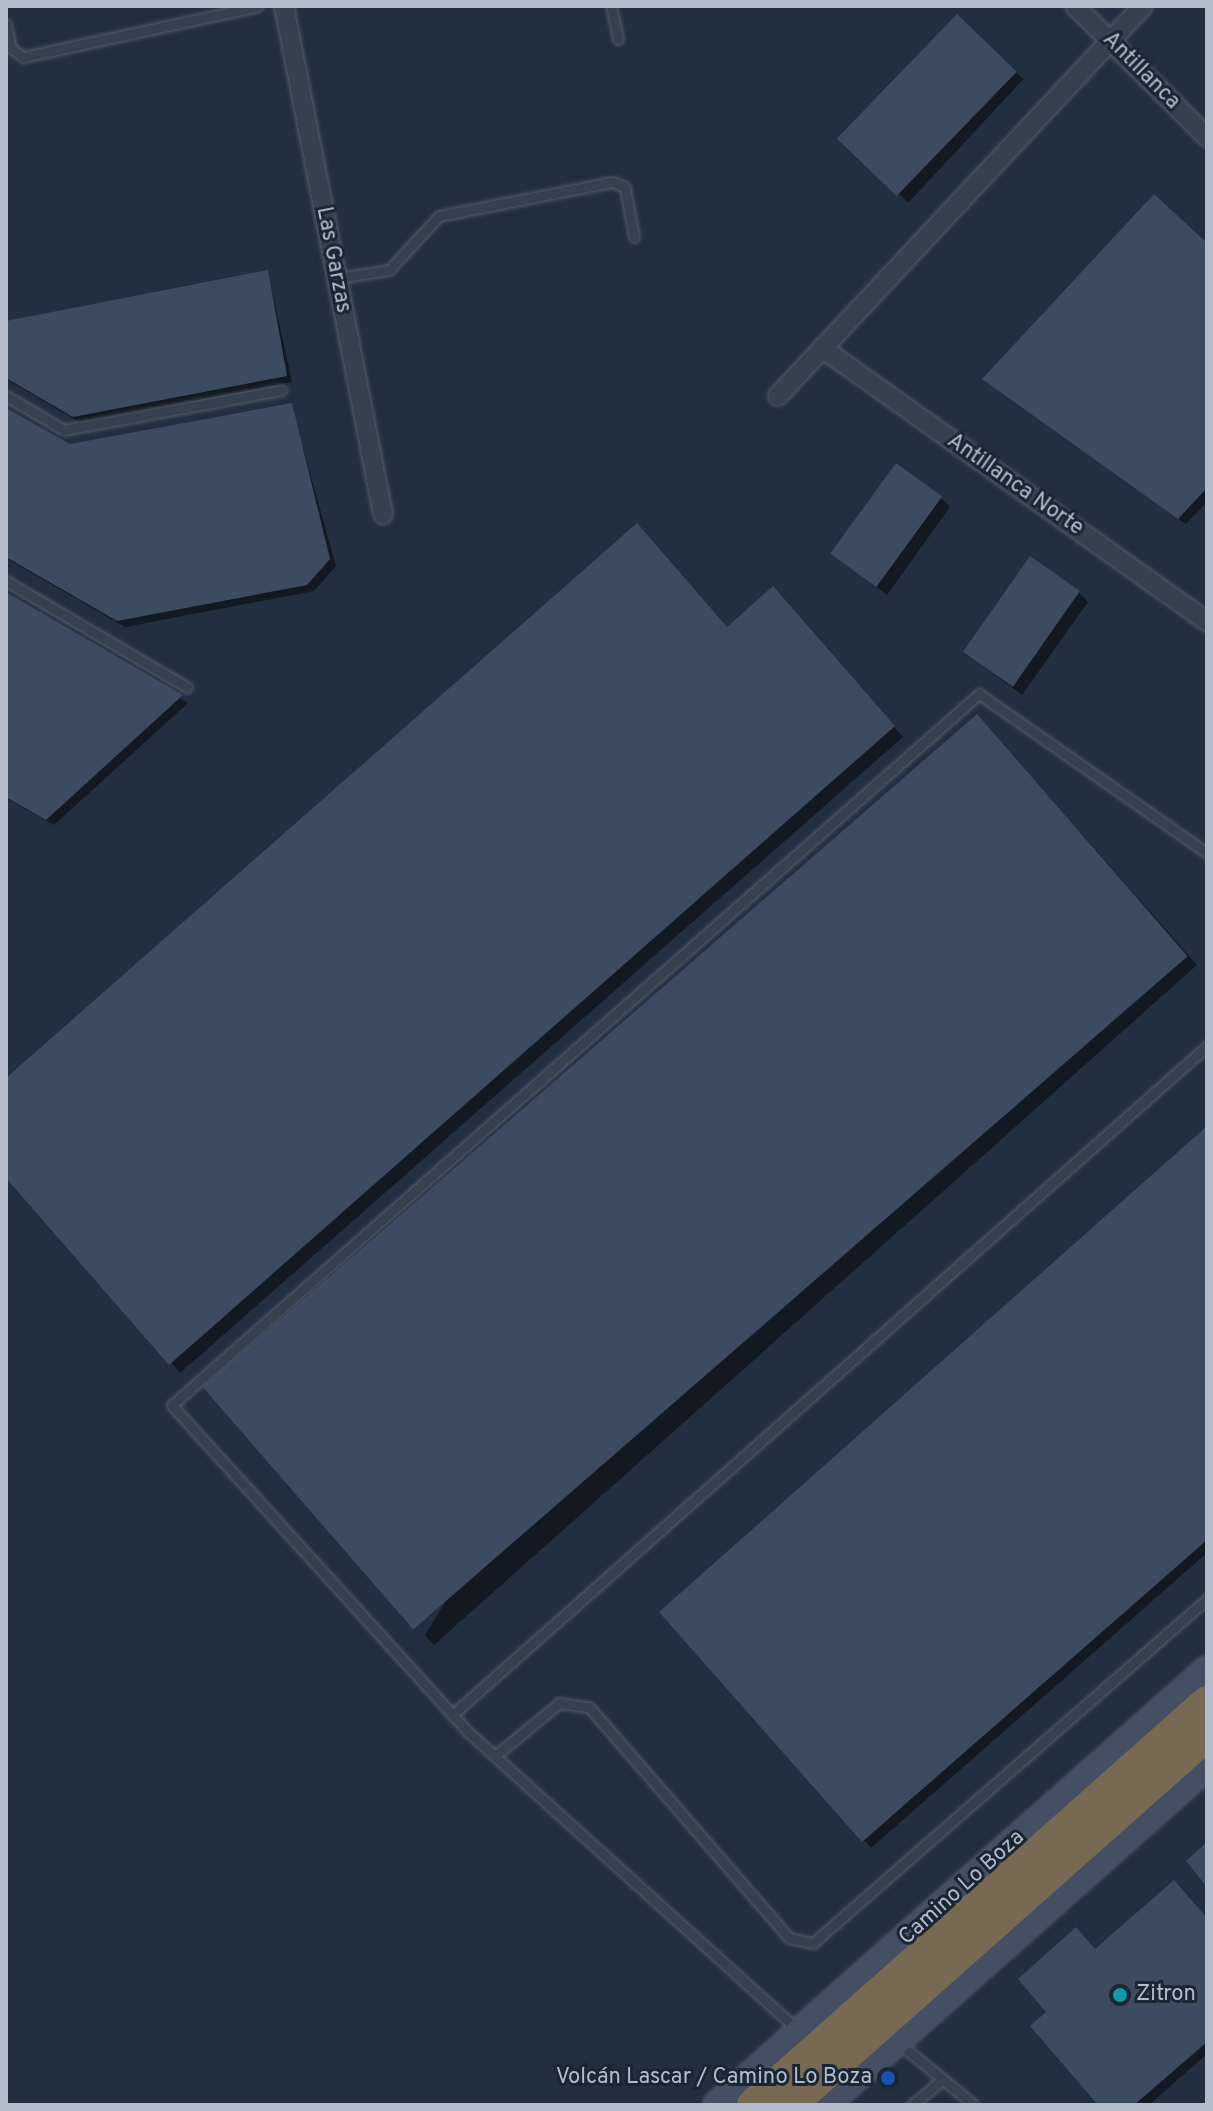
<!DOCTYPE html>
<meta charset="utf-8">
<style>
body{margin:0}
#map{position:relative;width:1213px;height:2111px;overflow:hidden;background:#222f41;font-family:Overpass,sans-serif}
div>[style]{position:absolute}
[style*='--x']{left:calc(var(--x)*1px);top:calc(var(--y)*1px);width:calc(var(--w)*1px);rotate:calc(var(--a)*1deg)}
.shadow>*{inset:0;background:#0007;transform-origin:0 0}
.building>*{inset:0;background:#3d4b61;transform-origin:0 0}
.roads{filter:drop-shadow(0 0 2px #515c6b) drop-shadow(0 0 2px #515c6b)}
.lane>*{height:9px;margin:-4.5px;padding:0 4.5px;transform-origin:4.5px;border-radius:4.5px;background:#364150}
.street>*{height:18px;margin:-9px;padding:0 9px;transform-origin:9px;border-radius:9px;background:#364150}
.secondary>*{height:26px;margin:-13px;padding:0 13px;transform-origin:13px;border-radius:13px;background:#444f64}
.highway>*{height:32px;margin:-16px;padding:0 16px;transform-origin:16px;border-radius:16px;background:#776952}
.dots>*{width:22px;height:22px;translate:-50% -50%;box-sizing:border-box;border:4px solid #1b2635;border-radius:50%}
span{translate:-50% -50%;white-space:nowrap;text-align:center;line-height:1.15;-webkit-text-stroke:6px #1b2635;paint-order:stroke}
.street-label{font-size:22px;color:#b2bccb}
.poi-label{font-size:22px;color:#b2bccb}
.left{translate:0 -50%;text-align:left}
.right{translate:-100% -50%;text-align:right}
.frame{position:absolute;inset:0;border:8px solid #b2bccb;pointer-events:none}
</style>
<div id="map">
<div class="shadow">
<div style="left:957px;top:17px;width:91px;height:169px;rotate:43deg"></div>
<div style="clip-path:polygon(1207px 246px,1207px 502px,1186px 524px,992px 385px)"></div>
<div style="clip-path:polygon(268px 272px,292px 382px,81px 423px,6px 379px,6px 323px)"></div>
<div style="clip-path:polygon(291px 405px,336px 566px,314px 591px,125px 627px,6px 558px,6px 410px,70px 446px)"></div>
<div style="clip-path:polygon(941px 498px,950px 507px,887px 595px,834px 554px)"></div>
<div style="clip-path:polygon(1078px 592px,1088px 602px,1022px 695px,965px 652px)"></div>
<div style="clip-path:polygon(6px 594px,188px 703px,54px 825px,6px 798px)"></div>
<div style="clip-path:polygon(782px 598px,903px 737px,180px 1373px,6px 1175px,6px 1080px)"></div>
<div style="clip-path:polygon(986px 726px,1197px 965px,434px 1645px,425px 1635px)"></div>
<div style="clip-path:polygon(1207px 1129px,1207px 1553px,871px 1848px,662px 1613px)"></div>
<div style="clip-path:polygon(1207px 1920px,1207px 2054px,1149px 2105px,1101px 2105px,1049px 2012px,1095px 1951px)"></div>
</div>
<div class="building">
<div style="left:957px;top:14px;width:83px;height:173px;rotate:44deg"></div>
<div style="clip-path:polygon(1154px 194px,1207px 243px,1207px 488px,1178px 519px,982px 379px)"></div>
<div style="clip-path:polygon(268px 270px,287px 376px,73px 417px,6px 378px,6px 321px)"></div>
<div style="clip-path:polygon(292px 403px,330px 559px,307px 585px,117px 621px,6px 557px,6px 408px,70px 444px)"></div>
<div style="left:896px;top:463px;width:57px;height:112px;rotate:36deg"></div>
<div style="clip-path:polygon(637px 523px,727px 627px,773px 586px,895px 726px,169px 1365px,6px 1178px,6px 1078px)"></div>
<div style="left:1030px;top:556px;width:61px;height:117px;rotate:35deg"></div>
<div style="clip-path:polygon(6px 592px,183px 695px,46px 820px,6px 797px)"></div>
<div style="left:977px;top:714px;width:321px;height:1026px;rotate:49deg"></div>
<div style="clip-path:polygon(1207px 1126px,1207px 1540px,862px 1842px,659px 1612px)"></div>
<div style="clip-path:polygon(1207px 1842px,1207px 1887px,1186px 1861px)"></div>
<div style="clip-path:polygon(1174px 1880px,1207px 1918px,1207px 2042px,1134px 2105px,1098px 2105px,1030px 2026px,1046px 2012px,1018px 1979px,1076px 1927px,1095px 1949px)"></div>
</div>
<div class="roads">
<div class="lane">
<div style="--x:611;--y:6;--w:34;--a:78"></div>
<div style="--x:6;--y:24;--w:25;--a:78"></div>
<div style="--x:11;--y:48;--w:15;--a:37"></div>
<div style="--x:23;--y:57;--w:240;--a:-12.2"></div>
<div style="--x:337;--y:278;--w:53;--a:-8.7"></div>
<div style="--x:389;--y:270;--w:74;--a:-47.2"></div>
<div style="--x:439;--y:216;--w:177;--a:-11.1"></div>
<div style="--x:613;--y:182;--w:13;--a:23"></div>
<div style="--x:625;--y:187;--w:51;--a:79.8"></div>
<div style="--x:6;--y:396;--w:67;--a:30.4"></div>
<div style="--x:64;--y:430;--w:221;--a:-10.4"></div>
<div style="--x:6;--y:581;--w:210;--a:30.4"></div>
<div style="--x:452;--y:1715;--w:1009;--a:-41.54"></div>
<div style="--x:495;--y:1756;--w:83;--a:-39.6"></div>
<div style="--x:559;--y:1703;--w:30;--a:8"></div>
<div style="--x:589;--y:1707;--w:306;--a:49.1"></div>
<div style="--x:789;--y:1938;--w:25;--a:12"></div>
<div style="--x:813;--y:1943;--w:523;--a:-41.12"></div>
<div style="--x:799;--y:2031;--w:445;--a:-137.9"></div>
<div style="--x:469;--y:1733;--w:442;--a:-132.2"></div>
<div style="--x:172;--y:1405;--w:1076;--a:-41.38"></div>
<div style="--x:979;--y:694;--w:278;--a:34.9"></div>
<div style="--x:900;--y:2044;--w:96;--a:39.5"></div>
<div style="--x:912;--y:2105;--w:40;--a:-40"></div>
</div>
<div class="street">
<div style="--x:284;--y:6;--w:518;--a:78.97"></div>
<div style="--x:1075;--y:6;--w:186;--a:44.8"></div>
<div style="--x:822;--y:348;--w:473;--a:35.4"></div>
<div style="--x:778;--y:396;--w:534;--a:-46.9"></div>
</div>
<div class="secondary">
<div style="--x:717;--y:2105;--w:655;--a:-41.6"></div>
<div style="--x:825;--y:2105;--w:511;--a:-41.59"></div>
</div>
<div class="highway">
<div style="--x:753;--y:2105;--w:607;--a:-41.59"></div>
<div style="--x:790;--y:2105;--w:557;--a:-41.58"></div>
</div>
</div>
<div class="dots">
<div style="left:1120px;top:1995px;background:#0f9aa8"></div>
<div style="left:888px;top:2078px;background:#1a4fb4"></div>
</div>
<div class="street-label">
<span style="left:1141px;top:71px;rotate:45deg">Antillanca</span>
<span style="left:333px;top:260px;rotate:79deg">Las Garzas</span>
<span style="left:1015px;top:485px;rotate:35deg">Antillanca Norte</span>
<span style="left:962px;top:1888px;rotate:-42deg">Camino Lo Boza</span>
</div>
<div class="poi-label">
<span class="left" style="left:1136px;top:1995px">Zitron</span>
<span class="right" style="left:872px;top:2078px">Volcán Lascar / Camino Lo Boza</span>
</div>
<div class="frame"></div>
</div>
